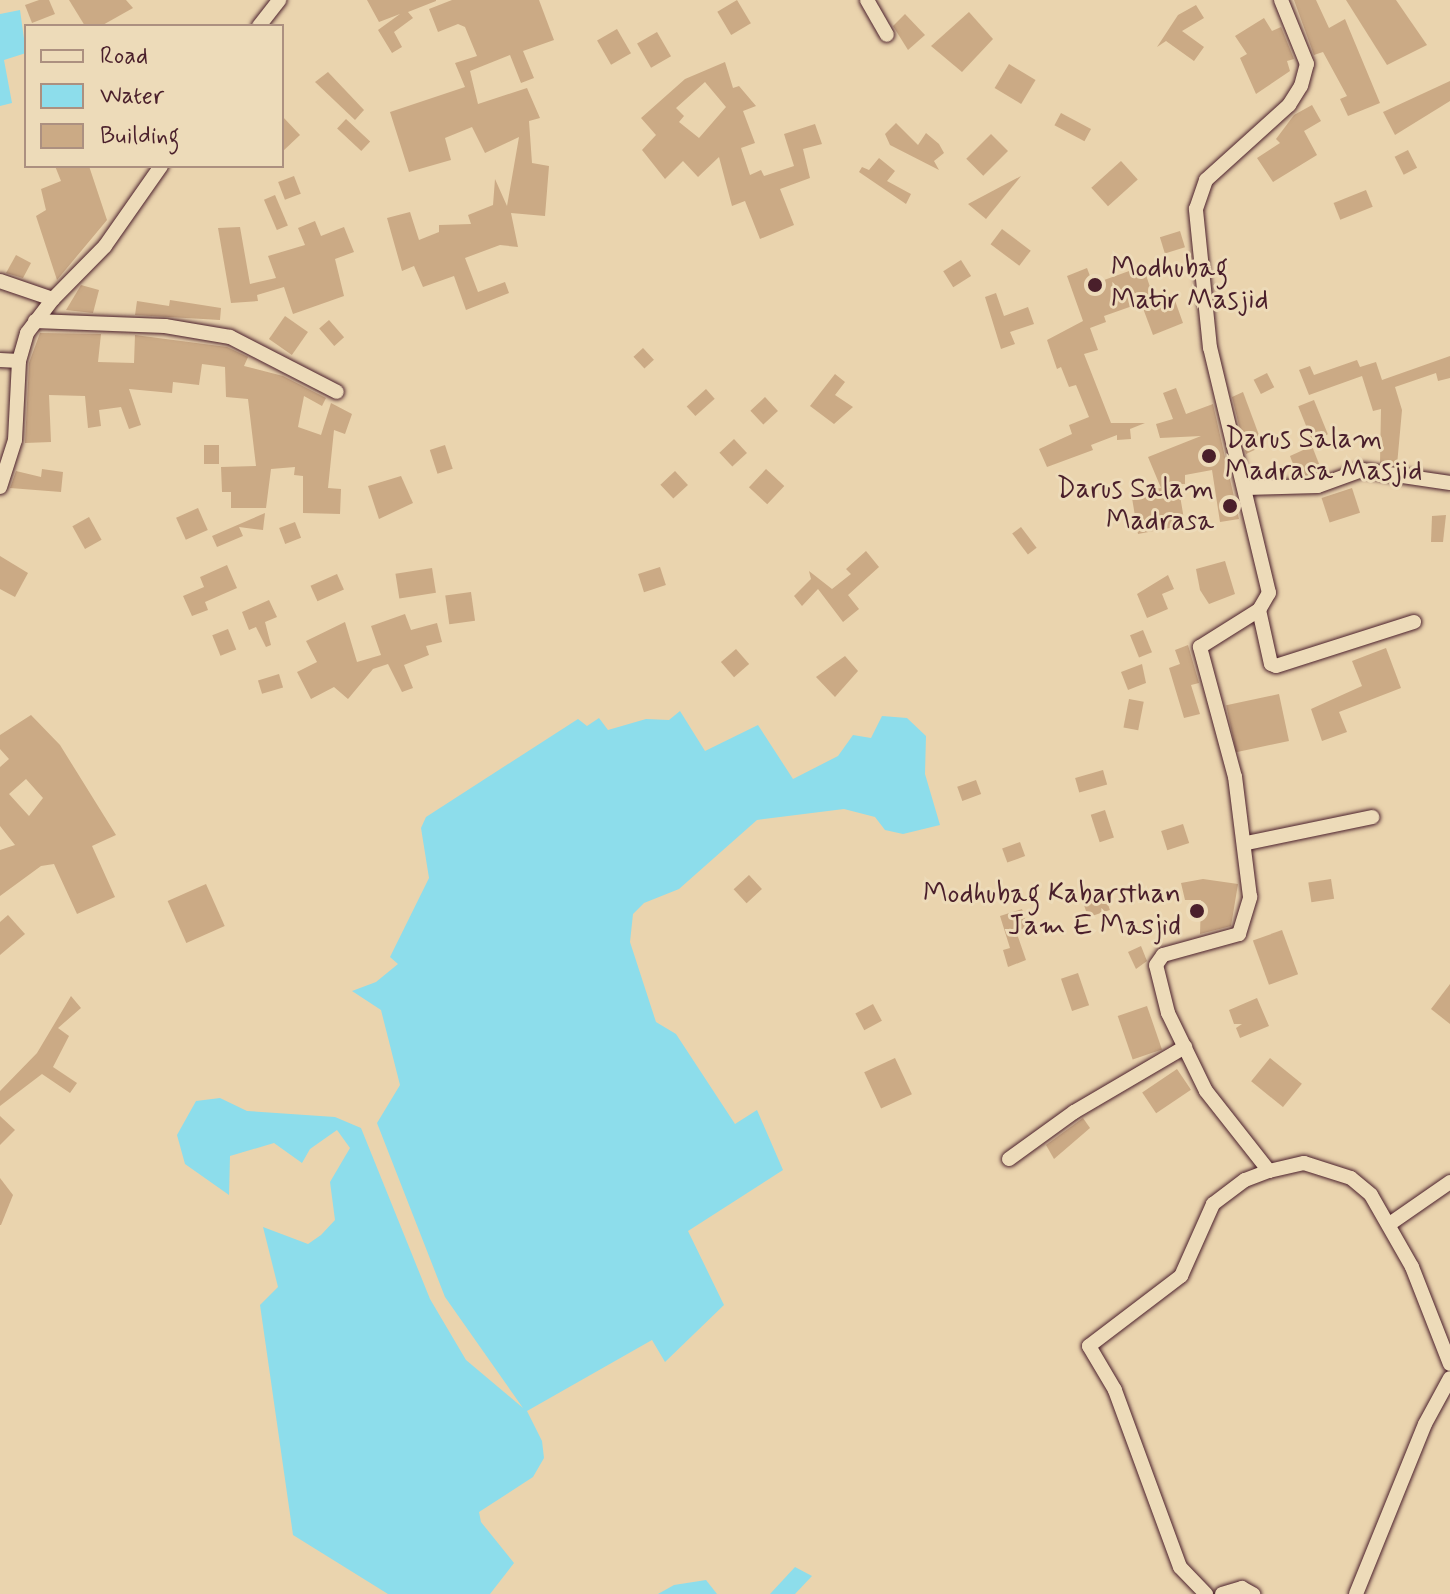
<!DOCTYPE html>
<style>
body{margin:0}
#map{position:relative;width:1450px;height:1594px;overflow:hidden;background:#ead4ae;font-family:Mynerve,sans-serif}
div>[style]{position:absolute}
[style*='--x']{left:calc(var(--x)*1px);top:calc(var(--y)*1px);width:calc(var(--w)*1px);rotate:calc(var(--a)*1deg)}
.water>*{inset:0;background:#8dddeb}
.building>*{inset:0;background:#cbaa85;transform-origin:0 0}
.roads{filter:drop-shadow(0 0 2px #4a1f2b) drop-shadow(0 0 2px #4a1f2b)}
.street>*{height:14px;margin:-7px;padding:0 7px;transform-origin:7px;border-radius:7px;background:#eddbb9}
.dots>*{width:22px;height:22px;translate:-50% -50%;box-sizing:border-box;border:4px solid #eddbb9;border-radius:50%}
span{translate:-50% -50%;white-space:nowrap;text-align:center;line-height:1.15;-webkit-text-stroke:6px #eddbb9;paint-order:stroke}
.poi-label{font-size:28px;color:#4a1f2b}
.left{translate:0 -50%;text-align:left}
.right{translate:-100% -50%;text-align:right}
.legend{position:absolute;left:24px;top:24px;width:260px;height:144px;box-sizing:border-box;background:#eddbb9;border:2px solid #ac9080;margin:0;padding:10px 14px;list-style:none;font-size:24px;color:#4a1f2b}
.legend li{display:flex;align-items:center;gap:16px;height:40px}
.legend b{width:40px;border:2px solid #ac9080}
</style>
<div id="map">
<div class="water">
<div style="clip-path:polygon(20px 10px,26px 53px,4px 60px,12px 103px,0 106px,0 14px)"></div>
<div style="clip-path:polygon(680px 711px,705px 751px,758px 725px,793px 779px,838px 756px,853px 735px,871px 738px,882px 716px,907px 718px,926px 736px,925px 774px,940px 825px,903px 834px,885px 830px,875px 817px,844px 809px,757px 820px,679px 889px,644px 903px,633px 914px,630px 942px,656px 1022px,676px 1034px,735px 1124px,757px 1110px,783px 1170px,688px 1231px,724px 1305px,665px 1362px,652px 1340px,527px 1411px,542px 1441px,544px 1458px,533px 1477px,479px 1512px,481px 1522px,514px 1563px,490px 1594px,388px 1594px,293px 1535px,260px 1305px,278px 1287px,263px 1227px,308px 1244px,321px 1235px,335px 1220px,330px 1182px,350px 1148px,337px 1130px,310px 1149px,302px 1163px,274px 1143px,230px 1156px,229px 1195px,185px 1164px,177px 1135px,196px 1101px,220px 1098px,247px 1111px,335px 1117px,361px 1128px,430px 1299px,466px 1360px,523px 1408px,445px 1297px,377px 1123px,400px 1085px,381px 1010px,352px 991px,376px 982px,398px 964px,390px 957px,429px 878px,421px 828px,426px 817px,578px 719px,587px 726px,599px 718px,608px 730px,646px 719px,669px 720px)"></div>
<div style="clip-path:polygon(795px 1567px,812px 1576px,795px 1594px,770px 1594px)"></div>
<div style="clip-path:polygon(706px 1580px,717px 1594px,658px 1594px,674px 1585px)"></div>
</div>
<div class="building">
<div style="clip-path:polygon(39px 0,49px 0,55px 14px,32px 23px,25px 5px)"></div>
<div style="clip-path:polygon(69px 0,126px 0,133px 8px,101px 26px,85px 26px)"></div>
<div style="clip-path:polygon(367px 0,436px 0,436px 1px,408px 12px,413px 18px,394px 32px,402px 47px,392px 53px,378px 30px,400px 14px,379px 22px)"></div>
<div style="clip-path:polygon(452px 0,539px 0,554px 40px,523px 51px,534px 78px,521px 83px,510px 55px,470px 71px,478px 104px,527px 88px,540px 118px,529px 121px,532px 163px,549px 166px,545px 216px,511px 213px,518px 247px,500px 245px,465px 258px,478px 292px,505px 282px,509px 293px,466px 310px,454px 276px,423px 287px,414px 266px,402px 271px,387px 218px,410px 212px,419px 240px,439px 232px,439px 225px,471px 224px,468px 215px,493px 205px,495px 179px,507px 206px,519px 137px,485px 153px,472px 127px,445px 138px,451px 160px,409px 172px,390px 112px,465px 87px,455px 63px,477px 56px,465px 27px,458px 24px,438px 32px,429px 9px)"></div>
<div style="left:737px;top:0;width:27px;height:23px;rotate:59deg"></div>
<div style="clip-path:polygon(1294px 0,1316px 0,1329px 28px,1345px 19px,1380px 103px,1348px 116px,1340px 99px,1347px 96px,1323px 52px,1314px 55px)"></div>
<div style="clip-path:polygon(1346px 0,1396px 0,1427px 45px,1387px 65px)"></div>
<div style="clip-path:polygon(1196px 5px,1204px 18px,1182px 31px,1204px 47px,1194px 61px,1166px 41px,1157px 47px,1178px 15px)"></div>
<div style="clip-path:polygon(969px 12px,993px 39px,962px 72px,931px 46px)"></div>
<div style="clip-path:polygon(905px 14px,925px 35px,908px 50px,893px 26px)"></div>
<div style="clip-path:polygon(1264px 18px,1272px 31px,1281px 27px,1294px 59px,1287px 61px,1290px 71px,1256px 94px,1240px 58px,1247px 54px,1235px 36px)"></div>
<div style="left:617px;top:29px;width:28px;height:23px;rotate:60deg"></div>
<div style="left:657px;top:32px;width:28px;height:23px;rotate:60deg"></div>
<div style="clip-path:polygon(evenodd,725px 62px,733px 88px,739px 86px,756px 106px,743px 111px,755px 143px,741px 148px,750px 175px,761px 170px,764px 176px,794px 166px,784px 134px,815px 124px,822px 144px,803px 149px,810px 178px,780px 189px,794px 225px,760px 239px,745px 201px,732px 206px,719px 157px,698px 177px,683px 161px,665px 179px,642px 150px,656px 135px,641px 118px,685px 79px,725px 62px,705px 82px,726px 107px,699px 138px,679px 122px,684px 116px,676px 108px,705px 82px)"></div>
<div style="left:1009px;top:64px;width:31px;height:28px;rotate:31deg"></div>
<div style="clip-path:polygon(328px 72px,364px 110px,355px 120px,315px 82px)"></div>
<div style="clip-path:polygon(1450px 81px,1450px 101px,1395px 135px,1383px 112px)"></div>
<div style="clip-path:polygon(1312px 105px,1321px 121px,1304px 131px,1317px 155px,1273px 182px,1257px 158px,1280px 143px,1276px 139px,1294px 115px)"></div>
<div style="left:1061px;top:113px;width:34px;height:14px;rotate:28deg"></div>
<div style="clip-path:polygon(282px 116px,300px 135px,282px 152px)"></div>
<div style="left:346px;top:119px;width:33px;height:13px;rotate:43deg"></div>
<div style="clip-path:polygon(896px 123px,918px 145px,926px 133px,939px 144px,944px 153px,934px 161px,939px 170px,890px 145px,885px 134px)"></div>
<div style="left:991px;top:134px;width:24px;height:35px;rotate:45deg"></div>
<div style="left:1408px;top:150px;width:20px;height:15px;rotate:63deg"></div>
<div style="clip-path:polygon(879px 158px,895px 171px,887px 181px,911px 194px,906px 204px,859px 172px,862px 167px,869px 170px)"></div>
<div style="left:1121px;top:161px;width:25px;height:40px;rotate:48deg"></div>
<div style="clip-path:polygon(55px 166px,89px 166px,107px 220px,57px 280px,36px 216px,46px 210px,41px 189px,61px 181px)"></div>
<div style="left:294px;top:176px;width:19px;height:17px;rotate:69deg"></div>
<div style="clip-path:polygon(1021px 176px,986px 219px,968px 204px)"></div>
<div style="left:1366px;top:190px;width:18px;height:35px;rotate:68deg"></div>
<div style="left:275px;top:195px;width:33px;height:12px;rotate:67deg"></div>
<div style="clip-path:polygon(315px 221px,321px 236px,344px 227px,354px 252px,335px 259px,344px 296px,293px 314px,284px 287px,257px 295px,258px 301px,231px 303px,218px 228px,240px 227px,250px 284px,276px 278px,268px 256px,305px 245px,298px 228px)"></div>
<div style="left:1002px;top:229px;width:36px;height:19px;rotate:37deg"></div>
<div style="left:1180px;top:231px;width:17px;height:21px;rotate:73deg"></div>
<div style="clip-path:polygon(16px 255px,31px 263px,23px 278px,6px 273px)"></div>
<div style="left:961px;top:260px;width:19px;height:21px;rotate:58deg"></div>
<div style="clip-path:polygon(1143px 266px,1155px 302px,1173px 295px,1183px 323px,1153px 335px,1141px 303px,1104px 316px,1106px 322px,1090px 328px,1098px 350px,1084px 354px,1111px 423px,1145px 423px,1130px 429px,1131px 439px,1117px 440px,1117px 435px,1091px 445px,1093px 450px,1047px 467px,1039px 449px,1072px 434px,1069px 425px,1089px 417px,1076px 385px,1069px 387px,1061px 367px,1057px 369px,1047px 340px,1083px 321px,1067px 276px,1087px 268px,1093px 284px)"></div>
<div style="clip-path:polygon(81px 285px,99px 290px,93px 313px,66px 310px)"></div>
<div style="clip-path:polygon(996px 293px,1004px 316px,1028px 307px,1034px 324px,1010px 332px,1015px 344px,1001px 349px,985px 297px)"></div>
<div style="clip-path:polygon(170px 300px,221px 308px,220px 320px,135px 315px,137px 301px,169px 306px)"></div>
<div style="left:285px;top:316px;width:28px;height:28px;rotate:35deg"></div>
<div style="left:329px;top:320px;width:23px;height:13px;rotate:49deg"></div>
<div style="clip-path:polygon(40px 333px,101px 334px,98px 362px,134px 363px,135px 335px,227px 347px,248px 357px,244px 366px,283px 376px,326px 398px,322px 406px,304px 396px,298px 427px,321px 435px,331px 403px,352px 414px,345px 434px,334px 430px,328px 488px,341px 489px,340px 514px,303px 513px,303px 476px,294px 475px,295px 467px,271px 469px,266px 508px,231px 508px,231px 492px,222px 492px,221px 467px,256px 466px,248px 399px,226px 397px,225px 367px,202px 364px,199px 385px,173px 382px,172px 393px,129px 389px,141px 425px,129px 429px,121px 407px,99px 410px,101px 426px,88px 428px,85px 396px,49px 395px,51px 442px,25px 443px,29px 363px)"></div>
<div style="left:643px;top:348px;width:16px;height:13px;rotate:47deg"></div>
<div style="clip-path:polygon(1450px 356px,1450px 378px,1438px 381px,1436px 373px,1395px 387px,1402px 410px,1397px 465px,1380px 463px,1381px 409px,1373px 411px,1362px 376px,1309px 395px,1299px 370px,1310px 366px,1314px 375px,1357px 360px,1360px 367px,1376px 362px,1382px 380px)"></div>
<div style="left:1267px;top:373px;width:16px;height:15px;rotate:63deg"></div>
<div style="clip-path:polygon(835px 374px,845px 382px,835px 395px,853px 407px,834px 424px,810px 406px)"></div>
<div style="clip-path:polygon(1176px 388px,1186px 414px,1213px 404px,1239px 519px,1220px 522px,1212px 470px,1185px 475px,1185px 484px,1178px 484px,1185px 525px,1138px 534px,1131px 492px,1161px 488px,1148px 457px,1201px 436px,1160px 438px,1156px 424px,1173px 419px,1163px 393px)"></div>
<div style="left:706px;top:389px;width:13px;height:26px;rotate:48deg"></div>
<div style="clip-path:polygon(1243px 392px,1263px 446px,1246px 454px,1232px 397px)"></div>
<div style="left:765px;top:397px;width:19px;height:20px;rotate:47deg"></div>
<div style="left:1314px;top:400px;width:37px;height:17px;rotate:68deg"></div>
<div style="left:734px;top:439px;width:19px;height:20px;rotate:47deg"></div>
<div style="left:204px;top:445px;width:15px;height:19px"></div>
<div style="left:445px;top:445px;width:25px;height:16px;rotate:72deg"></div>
<div style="clip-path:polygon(1312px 446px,1323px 474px,1298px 477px,1290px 456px)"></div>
<div style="clip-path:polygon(42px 469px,63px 472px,61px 492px,10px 488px,16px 471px,41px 477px)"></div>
<div style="left:766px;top:469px;width:25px;height:25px;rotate:43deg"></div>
<div style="left:675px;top:471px;width:19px;height:20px;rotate:47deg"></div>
<div style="clip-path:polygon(401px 476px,413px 503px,379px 519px,368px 486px)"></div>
<div style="left:1352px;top:488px;width:26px;height:32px;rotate:72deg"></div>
<div style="left:198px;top:508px;width:24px;height:24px;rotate:66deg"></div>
<div style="clip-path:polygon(265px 513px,263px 530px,239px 527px,243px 536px,217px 547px,212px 536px)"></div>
<div style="clip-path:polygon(1446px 515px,1443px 542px,1431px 542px,1432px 516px)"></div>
<div style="left:89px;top:517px;width:26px;height:19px;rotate:61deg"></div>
<div style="left:295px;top:522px;width:17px;height:17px;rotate:69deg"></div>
<div style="left:1021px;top:527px;width:26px;height:11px;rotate:53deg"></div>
<div style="clip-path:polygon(866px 551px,879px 567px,848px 595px,859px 609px,843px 622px,818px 589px,802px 606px,794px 596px,811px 579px,809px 571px,832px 589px,851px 574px,846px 569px)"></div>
<div style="clip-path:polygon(0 556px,28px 573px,15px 597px,0 589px)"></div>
<div style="clip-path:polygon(1225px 561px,1235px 594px,1209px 604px,1200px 590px,1196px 569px)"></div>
<div style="clip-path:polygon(227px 565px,237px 588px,205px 602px,208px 610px,192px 616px,183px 596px,204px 587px,200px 577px)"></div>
<div style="left:660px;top:567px;width:19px;height:23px;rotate:72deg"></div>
<div style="left:432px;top:568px;width:25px;height:37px;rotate:81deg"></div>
<div style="left:337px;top:574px;width:17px;height:29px;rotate:66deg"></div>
<div style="clip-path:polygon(1168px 575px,1174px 589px,1162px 594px,1168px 609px,1147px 618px,1137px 594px)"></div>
<div style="left:471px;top:592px;width:29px;height:26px;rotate:82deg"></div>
<div style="clip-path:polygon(269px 600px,277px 617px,265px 622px,271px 645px,266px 647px,256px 627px,249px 630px,242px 612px)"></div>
<div style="clip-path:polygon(405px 614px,411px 630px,437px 623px,442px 642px,426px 646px,429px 655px,404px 665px,413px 688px,402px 692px,388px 664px,373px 669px,348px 699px,334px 687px,311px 699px,297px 672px,317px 662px,306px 641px,345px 622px,357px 662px,381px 655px,371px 626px)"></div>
<div style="left:228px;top:629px;width:22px;height:17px;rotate:68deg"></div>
<div style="left:1143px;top:630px;width:24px;height:14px;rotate:68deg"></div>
<div style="clip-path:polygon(1188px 645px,1199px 683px,1191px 685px,1200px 714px,1184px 718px,1169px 668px,1180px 664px,1175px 650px)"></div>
<div style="clip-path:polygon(1386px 648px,1401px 688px,1339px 712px,1347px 732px,1322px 741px,1311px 709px,1362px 686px,1352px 661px)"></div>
<div style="left:736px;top:649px;width:20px;height:20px;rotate:49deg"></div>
<div style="clip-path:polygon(845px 656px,858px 671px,835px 697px,816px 677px)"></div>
<div style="clip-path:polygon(1142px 664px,1146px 683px,1128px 690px,1121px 672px)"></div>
<div style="left:279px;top:674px;width:14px;height:22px;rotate:73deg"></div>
<div style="left:1279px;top:694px;width:48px;height:54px;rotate:78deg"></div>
<div style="left:1129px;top:699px;width:15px;height:29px;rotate:11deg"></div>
<div style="clip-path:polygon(evenodd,31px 715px,60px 745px,116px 835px,92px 846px,115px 897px,77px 914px,54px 864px,41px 866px,0 896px,0 850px,15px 845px,0 826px,0 767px,9px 759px,0 749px,0 735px,31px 715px,26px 779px,43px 798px,29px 816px,9px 794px,26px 779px)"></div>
<div style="left:1103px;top:770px;width:15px;height:29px;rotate:74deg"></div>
<div style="left:976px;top:780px;width:15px;height:20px;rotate:70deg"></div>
<div style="left:1105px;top:810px;width:29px;height:15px;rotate:72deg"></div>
<div style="left:1183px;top:824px;width:20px;height:23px;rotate:72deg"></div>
<div style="left:1020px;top:842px;width:15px;height:19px;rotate:70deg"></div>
<div style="left:749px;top:875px;width:19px;height:21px;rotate:47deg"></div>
<div style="clip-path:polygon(1203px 879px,1238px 884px,1231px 926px,1200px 934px,1201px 900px,1185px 900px,1181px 883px)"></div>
<div style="left:1331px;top:879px;width:20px;height:23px;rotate:81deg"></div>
<div style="left:206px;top:884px;width:46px;height:42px;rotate:66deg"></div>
<div style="left:1104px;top:892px;width:19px;height:23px;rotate:72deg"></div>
<div style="clip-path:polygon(1022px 909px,1028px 927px,1016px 931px,1026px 960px,1008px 967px,1003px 950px,1010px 948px,1000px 916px)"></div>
<div style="clip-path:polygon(8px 915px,25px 934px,0 955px,0 922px)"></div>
<div style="left:1282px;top:930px;width:47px;height:31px;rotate:70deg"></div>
<div style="clip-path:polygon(1141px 946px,1147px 961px,1136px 969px,1128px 952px)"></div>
<div style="left:1078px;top:973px;width:34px;height:18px;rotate:71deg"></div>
<div style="clip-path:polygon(1450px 984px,1450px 1024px,1431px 1009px)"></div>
<div style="clip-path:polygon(71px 996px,81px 1008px,58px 1028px,69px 1036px,53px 1067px,77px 1083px,70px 1093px,42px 1074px,0 1106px,0 1091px,37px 1053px)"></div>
<div style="clip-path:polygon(1257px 998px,1269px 1026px,1240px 1038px,1236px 1028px,1242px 1024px,1234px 1024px,1229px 1010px)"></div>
<div style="left:873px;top:1004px;width:19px;height:20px;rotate:62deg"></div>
<div style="left:1147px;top:1006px;width:46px;height:31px;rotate:71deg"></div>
<div style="left:895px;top:1058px;width:40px;height:34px;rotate:65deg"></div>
<div style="left:1270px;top:1058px;width:41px;height:30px;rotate:39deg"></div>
<div style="left:1177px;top:1069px;width:25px;height:42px;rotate:56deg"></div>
<div style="clip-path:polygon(0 1116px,15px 1130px,0 1145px)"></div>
<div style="clip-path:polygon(1083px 1118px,1090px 1128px,1054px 1159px,1046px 1145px)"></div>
<div style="clip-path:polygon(0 1178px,13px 1195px,1px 1225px,0 1225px)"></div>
</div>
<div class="roads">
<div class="street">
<div style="--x:867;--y:0;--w:40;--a:60.3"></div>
<div style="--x:259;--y:26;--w:33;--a:-52"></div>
<div style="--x:0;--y:281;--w:56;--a:18.8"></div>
<div style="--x:35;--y:321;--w:130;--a:2.2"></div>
<div style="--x:165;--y:326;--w:66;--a:9.6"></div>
<div style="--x:230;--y:337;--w:120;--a:27.2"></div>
<div style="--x:0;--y:360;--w:19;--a:3"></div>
<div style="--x:0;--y:487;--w:49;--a:-72.3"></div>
<div style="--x:15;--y:440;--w:79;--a:-87.1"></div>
<div style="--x:19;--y:361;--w:29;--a:-74"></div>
<div style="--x:27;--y:333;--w:43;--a:-52.6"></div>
<div style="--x:53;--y:299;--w:74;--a:-45.5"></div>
<div style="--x:105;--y:246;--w:98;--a:-55"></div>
<div style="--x:1246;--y:488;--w:72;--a:-1.6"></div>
<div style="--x:1318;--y:486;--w:47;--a:-20"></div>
<div style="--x:1362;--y:470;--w:89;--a:8.4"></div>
<div style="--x:1259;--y:610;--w:55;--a:77.5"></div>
<div style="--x:1271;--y:664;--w:5;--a:22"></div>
<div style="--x:1276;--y:666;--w:145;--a:-17.7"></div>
<div style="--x:1247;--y:843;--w:128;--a:-11.7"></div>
<div style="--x:1009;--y:1159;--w:80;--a:-35.9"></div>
<div style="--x:1074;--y:1112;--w:129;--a:-30.4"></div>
<div style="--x:1269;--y:1171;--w:36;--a:-13"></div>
<div style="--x:1304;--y:1163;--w:49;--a:17.7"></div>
<div style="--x:1351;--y:1178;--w:26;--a:40"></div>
<div style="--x:1371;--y:1195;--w:83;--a:60.3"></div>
<div style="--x:1412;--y:1267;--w:104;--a:68.6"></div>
<div style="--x:1391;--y:1223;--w:72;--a:-34.8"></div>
<div style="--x:1206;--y:1594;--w:37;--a:-134"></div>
<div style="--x:1180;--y:1567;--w:189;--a:-110.2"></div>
<div style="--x:1115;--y:1390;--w:51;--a:-120.6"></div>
<div style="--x:1089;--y:1346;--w:116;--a:-37.3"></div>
<div style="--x:1181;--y:1276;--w:79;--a:-66"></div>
<div style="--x:1213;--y:1204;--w:40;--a:-37"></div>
<div style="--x:1245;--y:1180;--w:26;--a:-21"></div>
<div style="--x:1269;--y:1171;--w:102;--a:-128.2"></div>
<div style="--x:1206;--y:1091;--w:87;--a:-116"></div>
<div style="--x:1168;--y:1013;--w:49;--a:-104"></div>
<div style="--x:1156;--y:965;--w:12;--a:-55"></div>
<div style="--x:1163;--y:955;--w:79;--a:-15.4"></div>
<div style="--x:1239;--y:934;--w:39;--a:-73"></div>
<div style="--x:1250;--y:897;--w:121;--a:-97.1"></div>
<div style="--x:1235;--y:777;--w:135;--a:-105.1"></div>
<div style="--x:1200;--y:647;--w:70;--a:-32.1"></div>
<div style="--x:1259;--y:610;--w:20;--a:-60"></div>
<div style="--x:1269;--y:593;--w:252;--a:-103.5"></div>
<div style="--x:1210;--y:348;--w:140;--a:-95.8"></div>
<div style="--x:1196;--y:209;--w:31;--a:-71"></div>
<div style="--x:1206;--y:180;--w:112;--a:-42.1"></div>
<div style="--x:1289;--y:105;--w:22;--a:-58"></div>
<div style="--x:1301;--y:86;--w:23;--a:-75"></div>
<div style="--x:1307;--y:64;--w:69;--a:-112.1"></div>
<div style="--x:1222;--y:1594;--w:21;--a:-17"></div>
<div style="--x:1242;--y:1588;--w:13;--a:29"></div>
<div style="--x:1356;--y:1594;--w:183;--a:-67.9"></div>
<div style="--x:1425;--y:1424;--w:52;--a:-61.5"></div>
</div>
</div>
<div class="dots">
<div style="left:1095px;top:285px;background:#4a1f2b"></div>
<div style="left:1209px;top:456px;background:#4a1f2b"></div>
<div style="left:1230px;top:506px;background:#4a1f2b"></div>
<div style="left:1197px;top:911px;background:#4a1f2b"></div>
</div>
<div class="poi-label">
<span class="left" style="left:1111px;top:285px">Modhubag<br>Matir Masjid</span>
<span class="left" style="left:1225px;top:456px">Darus Salam<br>Madrasa Masjid</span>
<span class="right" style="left:1214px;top:506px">Darus Salam<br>Madrasa</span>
<span class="right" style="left:1181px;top:911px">Modhubag Kabarsthan<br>Jam E Masjid</span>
</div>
<ul class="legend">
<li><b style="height:10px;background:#eddbb9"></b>Road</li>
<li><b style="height:22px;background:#8dddeb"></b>Water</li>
<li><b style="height:22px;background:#cbaa85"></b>Building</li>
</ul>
</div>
